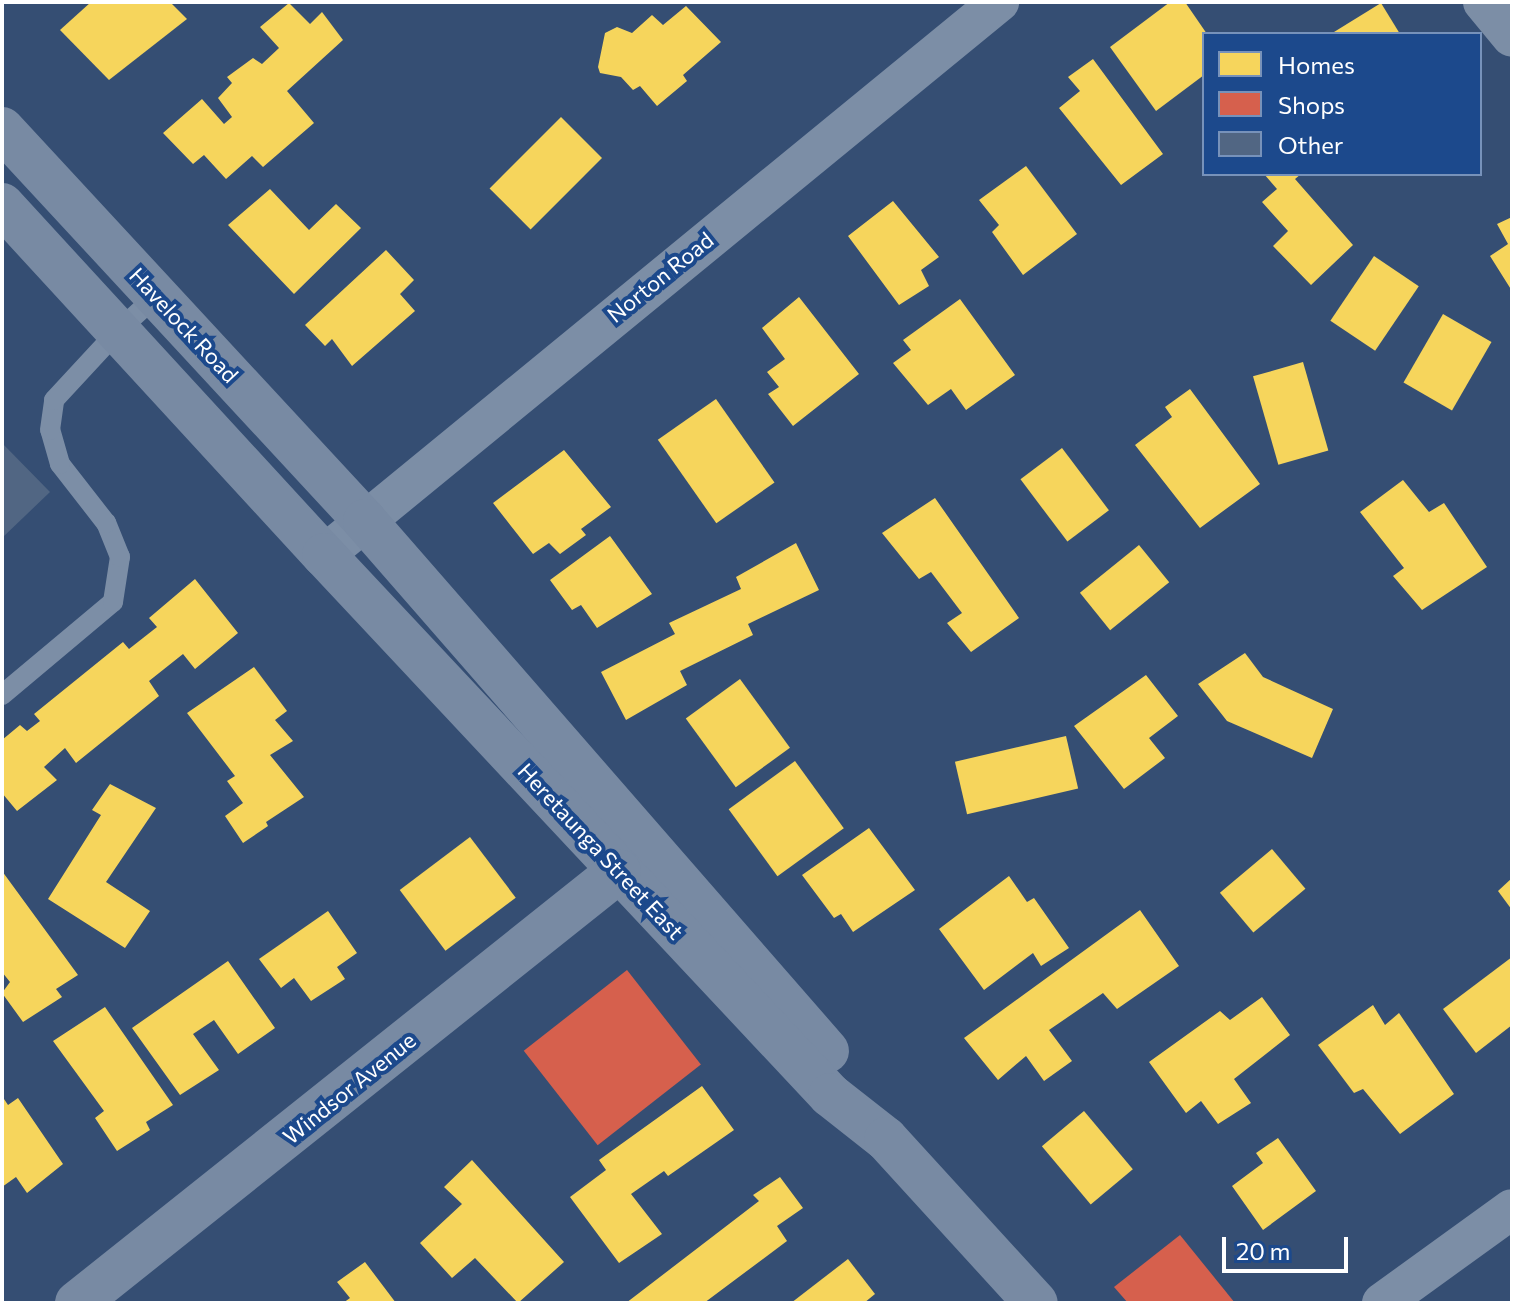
<!DOCTYPE html>
<style>
body{margin:0}
#map{position:relative;width:1514px;height:1305px;overflow:hidden;background:#354e73;font-family:Commissioner,sans-serif}
div>[style]{position:absolute}
[style*='--x']{left:calc(var(--x)*1px);top:calc(var(--y)*1px);width:calc(var(--w)*1px);rotate:calc(var(--a)*1deg)}
.homes>*{inset:0;background:#f6d55c;transform-origin:0 0}
.shops>*{inset:0;background:#d6604d;transform-origin:0 0}
.building>*{inset:0;background:#516683}
.lane>*{height:20px;margin:-10px;padding:0 10px;transform-origin:10px;border-radius:10px;background:#7c8ea6}
.street>*{height:40px;margin:-20px;padding:0 20px;transform-origin:20px;border-radius:20px;background:#7c8ea6}
.secondary>*{height:44px;margin:-22px;padding:0 22px;transform-origin:22px;border-radius:22px;background:#788aa3}
span{translate:-50% -50%;white-space:nowrap;text-align:center;line-height:1.15;-webkit-text-stroke:8px #1c498c;paint-order:stroke}
.street-label{font-size:22px;color:#fff}
.frame{position:absolute;inset:0;border:4px solid #fff;pointer-events:none}
.legend{position:absolute;left:1202px;top:32px;width:280px;height:144px;box-sizing:border-box;background:#1c498c;border:2px solid #7792ba;margin:0;padding:10px 14px;list-style:none;font-size:24px;color:#fff}
.legend li{display:flex;align-items:center;gap:16px;height:40px}
.legend b{width:40px;border:2px solid #7792ba}
.scale{position:absolute;left:1222px;top:1237px;width:126px;height:36px;box-sizing:border-box;border:4px solid #fff;border-top:0;padding-left:10px;font-size:24px;line-height:28px;white-space:nowrap;color:#fff;-webkit-text-stroke:6px #1c498c;paint-order:stroke}
</style>
<div id="map">
<div class="homes">
<div style="clip-path:polygon(91px 2px,170px 2px,187px 19px,109px 80px,60px 30px)"></div>
<div style="clip-path:polygon(1170px 2px,1185px 2px,1207px 34px,1204px 34px,1204px 75px,1156px 111px,1110px 47px)"></div>
<div style="clip-path:polygon(289px 3px,310px 24px,322px 12px,343px 40px,287px 91px,314px 123px,263px 167px,252px 156px,226px 179px,204px 155px,193px 164px,163px 133px,202px 99px,224px 124px,232px 117px,218px 98px,232px 83px,227px 77px,253px 58px,262px 64px,279px 48px,260px 27px)"></div>
<div style="clip-path:polygon(1381px 3px,1400px 34px,1336px 34px,1334px 32px)"></div>
<div style="clip-path:polygon(686px 6px,721px 42px,683px 75px,687px 81px,657px 106px,640px 86px,633px 90px,621px 77px,600px 73px,598px 67px,605px 33px,617px 27px,632px 33px,652px 15px,663px 25px)"></div>
<div style="clip-path:polygon(1093px 59px,1163px 154px,1121px 185px,1059px 108px,1080px 91px,1068px 77px)"></div>
<div style="left:561px;top:117px;width:58px;height:101px;rotate:45deg"></div>
<div style="clip-path:polygon(1026px 166px,1077px 234px,1023px 275px,992px 232px,999px 225px,979px 200px)"></div>
<div style="clip-path:polygon(1264px 174px,1301px 174px,1295px 179px,1353px 245px,1311px 285px,1273px 246px,1288px 231px,1262px 202px,1277px 189px)"></div>
<div style="clip-path:polygon(270px 189px,309px 230px,336px 204px,361px 228px,294px 294px,228px 225px)"></div>
<div style="clip-path:polygon(893px 201px,939px 257px,921px 270px,929px 286px,899px 305px,848px 236px)"></div>
<div style="clip-path:polygon(1512px 217px,1512px 291px,1490px 256px,1508px 244px,1497px 224px)"></div>
<div style="clip-path:polygon(386px 250px,414px 280px,400px 294px,415px 311px,352px 366px,332px 339px,325px 346px,305px 325px)"></div>
<div style="left:1374px;top:256px;width:54px;height:78px;rotate:34deg"></div>
<div style="clip-path:polygon(799px 297px,859px 374px,793px 426px,768px 394px,779px 387px,767px 372px,785px 359px,762px 328px)"></div>
<div style="clip-path:polygon(960px 299px,1015px 375px,966px 410px,951px 389px,928px 405px,893px 363px,911px 350px,903px 340px)"></div>
<div style="left:1443px;top:314px;width:56px;height:79px;rotate:30deg"></div>
<div style="left:1303px;top:362px;width:92px;height:52px;rotate:74deg"></div>
<div style="clip-path:polygon(1190px 389px,1260px 484px,1200px 528px,1135px 445px,1172px 417px,1165px 407px)"></div>
<div style="left:716px;top:399px;width:102px;height:71px;rotate:55deg"></div>
<div style="left:1062px;top:448px;width:78px;height:52px;rotate:53deg"></div>
<div style="clip-path:polygon(564px 450px,611px 507px,581px 529px,586px 535px,560px 554px,549px 543px,533px 554px,493px 503px)"></div>
<div style="clip-path:polygon(1403px 480px,1429px 512px,1444px 503px,1487px 567px,1422px 610px,1393px 576px,1404px 568px,1360px 512px)"></div>
<div style="clip-path:polygon(935px 498px,1019px 618px,971px 652px,947px 623px,962px 613px,931px 572px,919px 579px,882px 533px)"></div>
<div style="clip-path:polygon(610px 536px,652px 594px,597px 628px,581px 605px,572px 610px,550px 580px)"></div>
<div style="clip-path:polygon(796px 543px,819px 590px,748px 624px,753px 635px,680px 671px,687px 685px,626px 720px,601px 672px,675px 634px,669px 623px,741px 589px,736px 577px)"></div>
<div style="left:1139px;top:545px;width:48px;height:76px;rotate:51deg"></div>
<div style="clip-path:polygon(195px 579px,238px 633px,195px 669px,183px 654px,149px 681px,159px 696px,76px 763px,65px 748px,44px 767px,57px 780px,17px 811px,2px 793px,2px 740px,20px 725px,27px 731px,40px 721px,34px 714px,123px 642px,129px 649px,157px 627px,149px 618px)"></div>
<div style="clip-path:polygon(1245px 653px,1263px 677px,1333px 709px,1312px 758px,1227px 721px,1198px 684px)"></div>
<div style="clip-path:polygon(254px 667px,287px 711px,275px 720px,293px 741px,270px 755px,304px 797px,266px 822px,268px 826px,243px 843px,225px 816px,243px 803px,227px 781px,235px 776px,187px 713px)"></div>
<div style="clip-path:polygon(1146px 675px,1178px 716px,1149px 738px,1165px 758px,1124px 789px,1074px 726px)"></div>
<div style="left:740px;top:679px;width:85px;height:67px;rotate:54deg"></div>
<div style="left:1066px;top:736px;width:54px;height:114px;rotate:77deg"></div>
<div style="left:795px;top:761px;width:83px;height:82px;rotate:54deg"></div>
<div style="clip-path:polygon(110px 784px,156px 808px,106px 882px,150px 911px,125px 948px,48px 899px,101px 815px,92px 810px)"></div>
<div style="clip-path:polygon(869px 828px,915px 890px,853px 932px,841px 914px,834px 918px,802px 875px)"></div>
<div style="left:470px;top:837px;width:76px;height:88px;rotate:53deg"></div>
<div style="left:1272px;top:849px;width:52px;height:68px;rotate:50deg"></div>
<div style="clip-path:polygon(2px 871px,78px 975px,56px 989px,62px 997px,23px 1022px,2px 993px,10px 982px,2px 972px)"></div>
<div style="clip-path:polygon(1009px 876px,1027px 902px,1034px 898px,1069px 948px,1041px 966px,1033px 953px,984px 990px,939px 929px)"></div>
<div style="clip-path:polygon(1512px 878px,1512px 910px,1498px 891px)"></div>
<div style="clip-path:polygon(1140px 910px,1179px 966px,1117px 1009px,1103px 993px,1049px 1030px,1072px 1061px,1044px 1081px,1026px 1056px,998px 1080px,964px 1038px)"></div>
<div style="clip-path:polygon(328px 911px,357px 953px,337px 967px,345px 979px,311px 1001px,294px 978px,281px 988px,259px 959px)"></div>
<div style="clip-path:polygon(1512px 957px,1512px 1025px,1476px 1053px,1443px 1009px)"></div>
<div style="clip-path:polygon(228px 961px,275px 1028px,238px 1054px,214px 1020px,193px 1034px,219px 1070px,180px 1095px,132px 1028px)"></div>
<div style="clip-path:polygon(1262px 997px,1290px 1035px,1234px 1079px,1251px 1103px,1218px 1124px,1201px 1101px,1186px 1113px,1149px 1062px,1220px 1011px,1230px 1020px)"></div>
<div style="clip-path:polygon(1373px 1005px,1385px 1025px,1399px 1013px,1454px 1094px,1400px 1134px,1363px 1089px,1354px 1093px,1318px 1045px)"></div>
<div style="clip-path:polygon(105px 1007px,173px 1105px,146px 1122px,150px 1130px,117px 1151px,95px 1118px,104px 1111px,53px 1041px)"></div>
<div style="clip-path:polygon(702px 1086px,734px 1130px,668px 1176px,664px 1171px,631px 1194px,662px 1234px,619px 1263px,570px 1197px,606px 1170px,599px 1160px)"></div>
<div style="clip-path:polygon(2px 1096px,8px 1105px,18px 1098px,63px 1164px,27px 1193px,16px 1177px,2px 1187px)"></div>
<div style="left:1084px;top:1111px;width:76px;height:55px;rotate:50deg"></div>
<div style="clip-path:polygon(1278px 1138px,1316px 1191px,1263px 1230px,1232px 1186px,1263px 1163px,1256px 1153px)"></div>
<div style="clip-path:polygon(472px 1160px,564px 1262px,518px 1303px,475px 1258px,452px 1278px,420px 1243px,462px 1204px,444px 1187px)"></div>
<div style="clip-path:polygon(780px 1177px,803px 1208px,777px 1226px,787px 1241px,704px 1303px,626px 1303px,759px 1201px,753px 1195px)"></div>
<div style="clip-path:polygon(848px 1259px,875px 1294px,864px 1303px,791px 1303px)"></div>
<div style="clip-path:polygon(365px 1262px,396px 1303px,343px 1303px,350px 1298px,337px 1282px)"></div>
</div>
<div class="shops">
<div style="left:627px;top:970px;width:120px;height:131px;rotate:52deg"></div>
<div style="clip-path:polygon(1180px 1235px,1235px 1303px,1128px 1303px,1114px 1287px)"></div>
</div>
<div class="building">
<div style="clip-path:polygon(2px 443px,50px 492px,2px 538px)"></div>
</div>
<div class="lane">
<div style="--x:2;--y:695;--w:145;--a:-40"></div>
<div style="--x:113;--y:602;--w:46;--a:-81.2"></div>
<div style="--x:120;--y:557;--w:37;--a:-112"></div>
<div style="--x:106;--y:523;--w:75;--a:-127.9"></div>
<div style="--x:60;--y:464;--w:35;--a:-106"></div>
<div style="--x:50;--y:430;--w:30;--a:-82"></div>
<div style="--x:54;--y:400;--w:94;--a:-47.2"></div>
<div style="--x:118;--y:331;--w:52;--a:-42.6"></div>
</div>
<div class="street">
<div style="--x:1483;--y:2;--w:45;--a:50.4"></div>
<div style="--x:324;--y:555;--w:873;--a:-39.33"></div>
<div style="--x:1382;--y:1303;--w:160;--a:-35.9"></div>
</div>
<div class="secondary">
<div style="--x:2;--y:129;--w:534;--a:47.2"></div>
<div style="--x:365;--y:521;--w:703;--a:48.92"></div>
<div style="--x:2;--y:205;--w:476;--a:47.4"></div>
<div style="--x:324;--y:555;--w:740;--a:46.86"></div>
<div style="--x:830;--y:1095;--w:71;--a:38.2"></div>
<div style="--x:886;--y:1139;--w:222;--a:47.6"></div>
<div style="--x:77;--y:1303;--w:693;--a:-38.56"></div>
</div>
<div class="street-label">
<span style="left:660px;top:277px;rotate:-39deg">Norton Road</span>
<span style="left:184px;top:325px;rotate:47deg">Havelock Road</span>
<span style="left:601px;top:851px;rotate:47deg">Heretaunga Street East</span>
<span style="left:349px;top:1088px;rotate:-39deg">Windsor Avenue</span>
</div>
<div class="frame"></div>
<ul class="legend">
<li><b style="height:22px;background:#f6d55c"></b>Homes</li>
<li><b style="height:22px;background:#d6604d"></b>Shops</li>
<li><b style="height:22px;background:#516683"></b>Other</li>
</ul>
<div class="scale">20 m</div>
</div>
